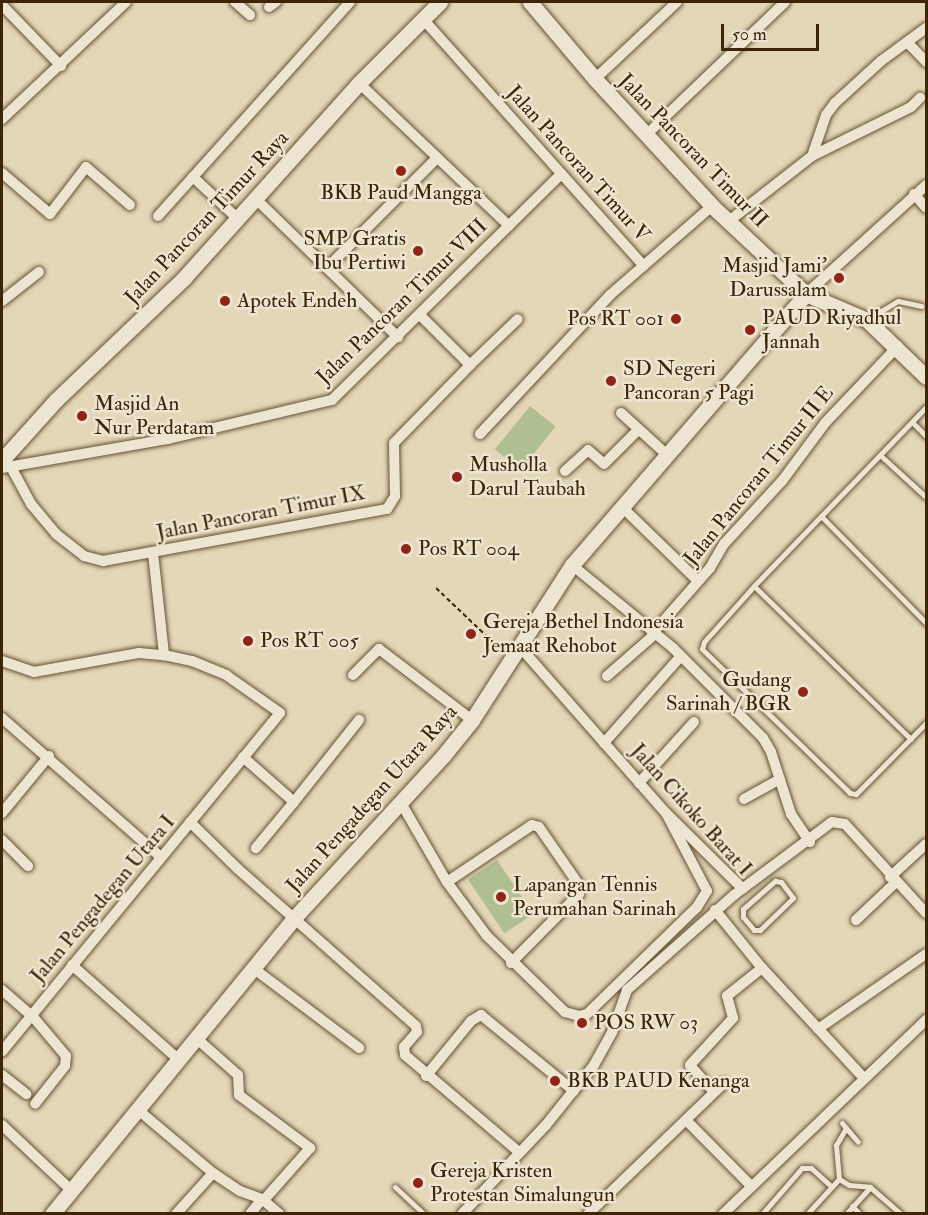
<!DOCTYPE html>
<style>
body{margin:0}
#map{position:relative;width:928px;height:1215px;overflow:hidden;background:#e3d7b8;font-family:"IM FELL Double Pica",serif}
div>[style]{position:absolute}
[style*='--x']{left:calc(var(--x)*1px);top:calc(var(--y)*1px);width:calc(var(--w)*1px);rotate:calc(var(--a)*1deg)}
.green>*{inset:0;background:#b0bf91;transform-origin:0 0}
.path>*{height:2px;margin-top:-1px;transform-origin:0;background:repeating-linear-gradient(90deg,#3d2507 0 4.5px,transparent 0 7.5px)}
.roads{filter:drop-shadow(0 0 2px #665233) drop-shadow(0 0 2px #665233)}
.lane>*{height:5px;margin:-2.5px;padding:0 2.5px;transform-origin:2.5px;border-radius:2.5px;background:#ede5d1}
.street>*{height:10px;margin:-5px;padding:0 5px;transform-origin:5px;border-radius:5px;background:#ede5d1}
.secondary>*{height:15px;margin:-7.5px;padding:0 7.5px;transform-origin:7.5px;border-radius:7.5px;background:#ede5d1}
.dots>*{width:16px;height:16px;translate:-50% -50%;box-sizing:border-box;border:3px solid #ede5d1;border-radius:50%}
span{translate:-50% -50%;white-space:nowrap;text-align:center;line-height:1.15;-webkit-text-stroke:5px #ede5d1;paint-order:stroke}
.street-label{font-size:21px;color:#3d2507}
.poi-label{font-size:21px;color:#3d2507}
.right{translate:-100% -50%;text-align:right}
.left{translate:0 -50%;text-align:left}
.frame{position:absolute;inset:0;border:3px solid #3d2507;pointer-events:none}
.scale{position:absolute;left:721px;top:24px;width:98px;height:27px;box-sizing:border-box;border:3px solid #3d2507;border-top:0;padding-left:8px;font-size:18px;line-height:21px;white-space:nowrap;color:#3d2507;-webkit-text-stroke:4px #ede5d1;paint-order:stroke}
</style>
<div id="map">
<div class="green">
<div style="left:530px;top:406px;width:33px;height:56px;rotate:39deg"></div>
<div style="left:497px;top:860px;width:65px;height:35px;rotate:56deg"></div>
</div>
<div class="path">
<div style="--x:436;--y:588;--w:90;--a:43.6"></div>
</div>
<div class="roads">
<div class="lane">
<div style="--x:868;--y:319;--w:35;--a:-31"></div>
<div style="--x:898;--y:301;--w:24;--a:12"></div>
<div style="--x:926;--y:407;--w:248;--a:133.9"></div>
<div style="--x:754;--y:586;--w:75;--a:131.8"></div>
<div style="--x:704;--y:642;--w:7;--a:106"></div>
<div style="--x:702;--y:649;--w:206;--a:44.2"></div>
<div style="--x:850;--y:793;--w:6;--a:9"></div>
<div style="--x:856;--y:794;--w:100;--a:-45.4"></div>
<div style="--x:912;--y:422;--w:20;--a:45"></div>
<div style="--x:880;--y:455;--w:62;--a:42.4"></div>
<div style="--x:821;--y:516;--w:150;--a:45.5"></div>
<div style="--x:754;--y:586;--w:219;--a:44.3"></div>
<div style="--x:775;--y:881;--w:6;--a:9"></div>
<div style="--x:781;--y:882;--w:20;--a:53"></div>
<div style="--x:793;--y:898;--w:46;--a:135.9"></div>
<div style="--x:760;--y:930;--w:6;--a:180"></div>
<div style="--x:754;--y:930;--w:17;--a:-130"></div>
<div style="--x:743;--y:917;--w:8;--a:-90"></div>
<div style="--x:743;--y:909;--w:43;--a:-41.2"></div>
<div style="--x:842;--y:1123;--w:6;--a:51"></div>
<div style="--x:846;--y:1128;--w:20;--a:120"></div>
<div style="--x:836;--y:1145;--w:34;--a:85"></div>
<div style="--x:839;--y:1179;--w:12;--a:31"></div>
<div style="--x:849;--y:1185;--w:21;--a:5"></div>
<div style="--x:870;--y:1187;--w:41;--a:41.1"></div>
<div style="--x:846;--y:1128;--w:18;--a:49"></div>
<div style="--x:395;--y:1187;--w:40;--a:43"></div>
<div style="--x:852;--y:1206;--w:11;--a:45"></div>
<div style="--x:762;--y:1214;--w:61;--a:-49"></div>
<div style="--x:802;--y:1168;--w:9;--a:0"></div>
<div style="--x:811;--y:1168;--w:27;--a:42"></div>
<div style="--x:807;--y:1214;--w:47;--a:-47.6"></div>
<div style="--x:846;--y:1214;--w:36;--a:-48"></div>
</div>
<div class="street">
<div style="--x:235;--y:2;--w:20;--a:41"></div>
<div style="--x:2;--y:5;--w:85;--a:46"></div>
<div style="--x:269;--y:7;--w:9;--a:-36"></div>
<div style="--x:423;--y:19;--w:331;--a:48.2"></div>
<div style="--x:907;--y:42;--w:28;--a:46"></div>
<div style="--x:595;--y:79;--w:112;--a:-43.2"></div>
<div style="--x:359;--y:83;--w:207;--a:43.6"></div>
<div style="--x:2;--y:119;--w:170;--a:-43.3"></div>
<div style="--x:646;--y:135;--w:192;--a:-43.7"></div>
<div style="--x:812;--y:156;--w:43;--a:-71.1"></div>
<div style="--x:826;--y:115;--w:15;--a:-53"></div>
<div style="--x:835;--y:103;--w:62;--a:-42.4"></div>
<div style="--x:881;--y:61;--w:56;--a:-36.3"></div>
<div style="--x:2;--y:173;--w:63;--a:40.5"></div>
<div style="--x:50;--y:214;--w:59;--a:-52.5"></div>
<div style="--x:86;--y:167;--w:58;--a:40.8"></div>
<div style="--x:193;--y:177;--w:62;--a:43"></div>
<div style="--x:914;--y:194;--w:18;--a:49"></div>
<div style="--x:257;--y:200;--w:197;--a:44.2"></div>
<div style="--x:158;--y:216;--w:288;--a:-48.1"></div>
<div style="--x:729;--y:221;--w:105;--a:-38.1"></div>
<div style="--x:812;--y:156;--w:110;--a:-26.3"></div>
<div style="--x:911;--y:107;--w:13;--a:-45"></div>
<div style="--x:327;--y:268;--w:156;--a:-45"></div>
<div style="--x:806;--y:294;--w:162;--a:-42.2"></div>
<div style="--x:2;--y:301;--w:47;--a:-38.1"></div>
<div style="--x:470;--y:365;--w:66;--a:-43.8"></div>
<div style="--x:621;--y:413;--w:61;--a:42.3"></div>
<div style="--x:480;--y:434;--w:190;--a:-46.9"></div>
<div style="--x:610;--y:295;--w:135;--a:-41.1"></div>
<div style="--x:11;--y:467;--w:42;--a:61.6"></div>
<div style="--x:31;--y:504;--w:39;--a:50"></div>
<div style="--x:56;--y:534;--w:36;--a:38"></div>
<div style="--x:84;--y:556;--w:20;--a:15"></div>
<div style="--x:103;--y:561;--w:289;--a:-10.4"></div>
<div style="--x:387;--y:509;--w:15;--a:-58"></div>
<div style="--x:395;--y:496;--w:53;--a:-91.1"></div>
<div style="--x:394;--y:443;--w:109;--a:-45.7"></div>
<div style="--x:470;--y:365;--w:69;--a:-135"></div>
<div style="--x:2;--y:468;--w:169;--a:-9.9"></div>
<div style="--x:168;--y:439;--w:169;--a:-13.4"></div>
<div style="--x:332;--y:400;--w:322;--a:-44.6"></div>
<div style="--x:565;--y:471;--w:31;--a:-42"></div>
<div style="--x:588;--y:450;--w:21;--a:41"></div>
<div style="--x:604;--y:464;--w:49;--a:-45"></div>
<div style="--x:621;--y:506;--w:107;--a:44.2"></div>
<div style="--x:153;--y:553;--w:103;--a:83.8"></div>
<div style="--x:572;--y:565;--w:131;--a:39.4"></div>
<div style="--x:673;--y:648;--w:127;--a:45"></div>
<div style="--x:763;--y:738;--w:16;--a:60"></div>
<div style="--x:771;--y:752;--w:65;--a:72.1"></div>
<div style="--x:791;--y:814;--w:34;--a:56"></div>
<div style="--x:652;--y:634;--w:88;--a:-48.7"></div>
<div style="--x:710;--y:568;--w:28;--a:-60"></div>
<div style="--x:724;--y:544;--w:86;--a:-47.4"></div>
<div style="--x:782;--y:481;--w:72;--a:-53.4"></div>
<div style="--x:825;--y:423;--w:106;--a:-46.5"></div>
<div style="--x:520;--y:647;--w:221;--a:48.7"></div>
<div style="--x:666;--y:813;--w:108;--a:44.6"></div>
<div style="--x:2;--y:661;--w:34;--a:19"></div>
<div style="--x:34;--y:672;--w:107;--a:-10.3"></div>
<div style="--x:139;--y:653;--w:25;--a:5"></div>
<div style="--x:164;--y:655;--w:29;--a:12"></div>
<div style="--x:192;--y:661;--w:37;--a:22"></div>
<div style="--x:226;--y:675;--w:66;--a:35.1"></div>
<div style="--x:280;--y:713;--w:438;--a:129.4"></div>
<div style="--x:353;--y:675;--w:37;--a:-45"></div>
<div style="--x:379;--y:649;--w:117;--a:37.4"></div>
<div style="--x:607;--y:676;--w:62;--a:-41.1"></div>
<div style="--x:2;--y:718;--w:211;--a:41.2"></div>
<div style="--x:604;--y:743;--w:116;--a:-48.5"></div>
<div style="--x:243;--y:757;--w:68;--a:41.4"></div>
<div style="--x:294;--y:802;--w:60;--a:129.6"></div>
<div style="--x:639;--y:783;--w:82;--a:-48"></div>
<div style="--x:744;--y:799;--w:41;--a:-29.1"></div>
<div style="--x:294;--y:802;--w:105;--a:-51.6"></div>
<div style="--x:401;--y:803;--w:91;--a:59.8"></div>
<div style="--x:447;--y:882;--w:67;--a:53.5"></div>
<div style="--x:487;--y:936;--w:109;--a:44.3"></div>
<div style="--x:565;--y:1012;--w:15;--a:16"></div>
<div style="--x:579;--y:1016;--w:8;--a:-14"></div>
<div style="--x:587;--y:1014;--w:153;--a:-44.2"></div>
<div style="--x:697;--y:907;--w:19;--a:-58"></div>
<div style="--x:707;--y:891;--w:88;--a:-117.7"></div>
<div style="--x:2;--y:813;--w:74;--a:-50.5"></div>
<div style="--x:190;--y:822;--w:67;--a:44.4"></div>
<div style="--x:238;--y:869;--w:237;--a:41.4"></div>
<div style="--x:416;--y:1026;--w:6;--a:81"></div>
<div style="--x:417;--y:1032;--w:20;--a:131"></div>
<div style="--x:404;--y:1047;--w:8;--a:83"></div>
<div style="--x:405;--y:1055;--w:150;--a:40.4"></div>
<div style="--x:2;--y:840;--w:37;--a:45"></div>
<div style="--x:890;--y:877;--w:49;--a:-42.5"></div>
<div style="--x:447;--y:882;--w:102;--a:-33.8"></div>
<div style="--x:532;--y:825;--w:7;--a:16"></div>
<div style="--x:539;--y:827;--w:70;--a:55.4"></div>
<div style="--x:579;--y:885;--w:9;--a:90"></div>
<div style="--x:579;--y:894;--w:97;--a:134.6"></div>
<div style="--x:715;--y:910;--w:75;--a:51"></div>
<div style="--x:762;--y:968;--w:149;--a:47.2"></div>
<div style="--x:856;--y:920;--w:54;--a:-43.5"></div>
<div style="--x:72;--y:965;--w:142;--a:41.6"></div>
<div style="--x:253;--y:968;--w:133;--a:37"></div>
<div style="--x:2;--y:990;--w:43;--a:41.2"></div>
<div style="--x:34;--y:1018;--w:50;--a:49.9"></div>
<div style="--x:66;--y:1056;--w:10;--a:96"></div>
<div style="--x:65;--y:1066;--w:48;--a:128.3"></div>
<div style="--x:818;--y:1029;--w:131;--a:-34.8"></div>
<div style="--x:196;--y:1038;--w:56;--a:41.4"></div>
<div style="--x:238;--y:1075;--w:20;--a:87"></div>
<div style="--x:239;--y:1095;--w:89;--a:36.7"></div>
<div style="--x:310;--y:1148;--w:69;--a:131.5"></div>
<div style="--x:2;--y:1075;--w:31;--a:38"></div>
<div style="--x:426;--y:1076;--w:71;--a:-50.7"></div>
<div style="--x:471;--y:1021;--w:12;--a:-31"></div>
<div style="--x:481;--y:1015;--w:120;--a:39.3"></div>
<div style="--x:714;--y:1092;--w:36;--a:-132"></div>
<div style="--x:690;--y:1065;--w:64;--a:-47.5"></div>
<div style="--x:733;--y:1018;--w:23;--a:-105"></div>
<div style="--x:727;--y:996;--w:45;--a:-38.7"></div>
<div style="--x:137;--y:1109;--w:99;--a:40.1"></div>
<div style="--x:213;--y:1173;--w:32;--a:34"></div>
<div style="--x:240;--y:1191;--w:23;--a:20"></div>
<div style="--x:262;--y:1199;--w:23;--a:41"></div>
<div style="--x:686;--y:1120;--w:91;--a:45.4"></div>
<div style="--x:2;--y:1125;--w:95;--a:43.3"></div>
<div style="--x:176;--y:1214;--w:55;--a:-47.9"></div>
<div style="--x:250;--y:1214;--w:19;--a:-51"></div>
<div style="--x:462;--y:1214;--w:122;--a:-46.7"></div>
<div style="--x:546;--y:1125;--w:77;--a:-51.3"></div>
<div style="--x:594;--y:1065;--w:38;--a:-61"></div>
<div style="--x:612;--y:1032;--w:45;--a:-70.3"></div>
<div style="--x:627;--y:990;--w:143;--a:-41.6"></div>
<div style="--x:734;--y:895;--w:122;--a:-36.7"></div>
<div style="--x:832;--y:822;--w:13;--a:9"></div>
<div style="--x:845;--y:824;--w:120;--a:47.7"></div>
<div style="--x:588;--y:1214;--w:189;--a:-43.9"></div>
<div style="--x:723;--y:1214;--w:281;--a:-43.7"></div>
</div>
<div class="secondary">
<div style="--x:530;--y:2;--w:101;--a:49.8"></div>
<div style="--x:595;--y:79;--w:173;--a:47.3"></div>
<div style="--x:712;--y:206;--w:129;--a:43.1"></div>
<div style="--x:806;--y:294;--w:66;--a:23.1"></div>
<div style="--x:867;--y:320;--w:82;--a:44"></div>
<div style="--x:2;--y:460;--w:81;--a:-48"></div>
<div style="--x:56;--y:400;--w:177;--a:-43.6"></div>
<div style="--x:184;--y:278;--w:262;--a:-48.1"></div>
<div style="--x:359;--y:83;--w:115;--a:-45"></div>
<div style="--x:52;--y:1214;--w:384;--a:-50.7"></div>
<div style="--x:295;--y:917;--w:219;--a:-47.4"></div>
<div style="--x:443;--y:756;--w:46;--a:-51.1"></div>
<div style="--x:472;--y:720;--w:184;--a:-57.2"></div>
<div style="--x:572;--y:565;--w:358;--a:-49.2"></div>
</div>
</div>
<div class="dots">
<div style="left:401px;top:171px;background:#8f2418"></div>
<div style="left:418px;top:251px;background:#8f2418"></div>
<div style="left:839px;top:278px;background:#8f2418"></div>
<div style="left:225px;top:301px;background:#8f2418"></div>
<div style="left:676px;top:319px;background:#8f2418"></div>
<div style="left:750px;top:330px;background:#8f2418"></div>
<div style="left:611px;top:381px;background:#8f2418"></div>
<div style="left:82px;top:416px;background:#8f2418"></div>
<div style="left:457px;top:477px;background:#8f2418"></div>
<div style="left:406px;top:549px;background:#8f2418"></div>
<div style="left:471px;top:634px;background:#8f2418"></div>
<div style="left:248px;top:641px;background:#8f2418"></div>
<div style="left:803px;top:692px;background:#8f2418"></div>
<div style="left:501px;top:897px;background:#8f2418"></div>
<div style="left:582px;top:1023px;background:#8f2418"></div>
<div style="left:555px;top:1081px;background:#8f2418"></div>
<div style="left:418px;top:1183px;background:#8f2418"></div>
</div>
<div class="street-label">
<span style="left:693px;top:151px;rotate:46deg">Jalan Pancoran Timur II</span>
<span style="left:578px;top:164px;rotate:48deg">Jalan Pancoran Timur V</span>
<span style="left:207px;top:218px;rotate:-47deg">Jalan Pancoran Timur Raya</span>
<span style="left:402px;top:302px;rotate:-44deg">Jalan Pancoran Timur VIII</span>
<span style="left:759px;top:476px;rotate:-51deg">Jalan Pancoran Timur II E</span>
<span style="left:261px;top:513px;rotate:-11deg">Jalan Pancoran Timur IX</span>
<span style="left:372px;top:799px;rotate:-48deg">Jalan Pengadegan Utara Raya</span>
<span style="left:691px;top:810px;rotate:48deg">Jalan Cikoko Barat I</span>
<span style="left:103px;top:899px;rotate:-50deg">Jalan Pengadegan Utara I</span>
</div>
<div class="poi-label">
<span style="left:401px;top:193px">BKB Paud Mangga</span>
<span class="right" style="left:406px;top:251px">SMP Gratis<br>Ibu Pertiwi</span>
<span class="right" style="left:827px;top:278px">Masjid Jami'<br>Darussalam</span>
<span class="left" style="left:237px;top:301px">Apotek Endeh</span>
<span class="left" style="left:762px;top:330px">PAUD Riyadhul<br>Jannah</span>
<span class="right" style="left:664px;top:319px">Pos RT 001</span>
<span class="left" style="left:623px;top:381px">SD Negeri<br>Pancoran 5 Pagi</span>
<span class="left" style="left:94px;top:416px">Masjid An<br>Nur Perdatam</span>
<span class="left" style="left:469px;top:477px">Musholla<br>Darul Taubah</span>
<span class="left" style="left:418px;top:549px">Pos RT 004</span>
<span class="left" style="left:483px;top:634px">Gereja Bethel Indonesia<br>Jemaat Rehobot</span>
<span class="left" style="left:260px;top:641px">Pos RT 005</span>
<span class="right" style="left:791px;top:692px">Gudang<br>Sarinah / BGR</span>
<span class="left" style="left:513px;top:897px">Lapangan Tennis<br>Perumahan Sarinah</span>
<span class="left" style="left:594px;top:1023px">POS RW 03</span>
<span class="left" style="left:567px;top:1081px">BKB PAUD Kenanga</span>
<span class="left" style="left:430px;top:1183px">Gereja Kristen<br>Protestan Simalungun</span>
</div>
<div class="frame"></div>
<div class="scale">50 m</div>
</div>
